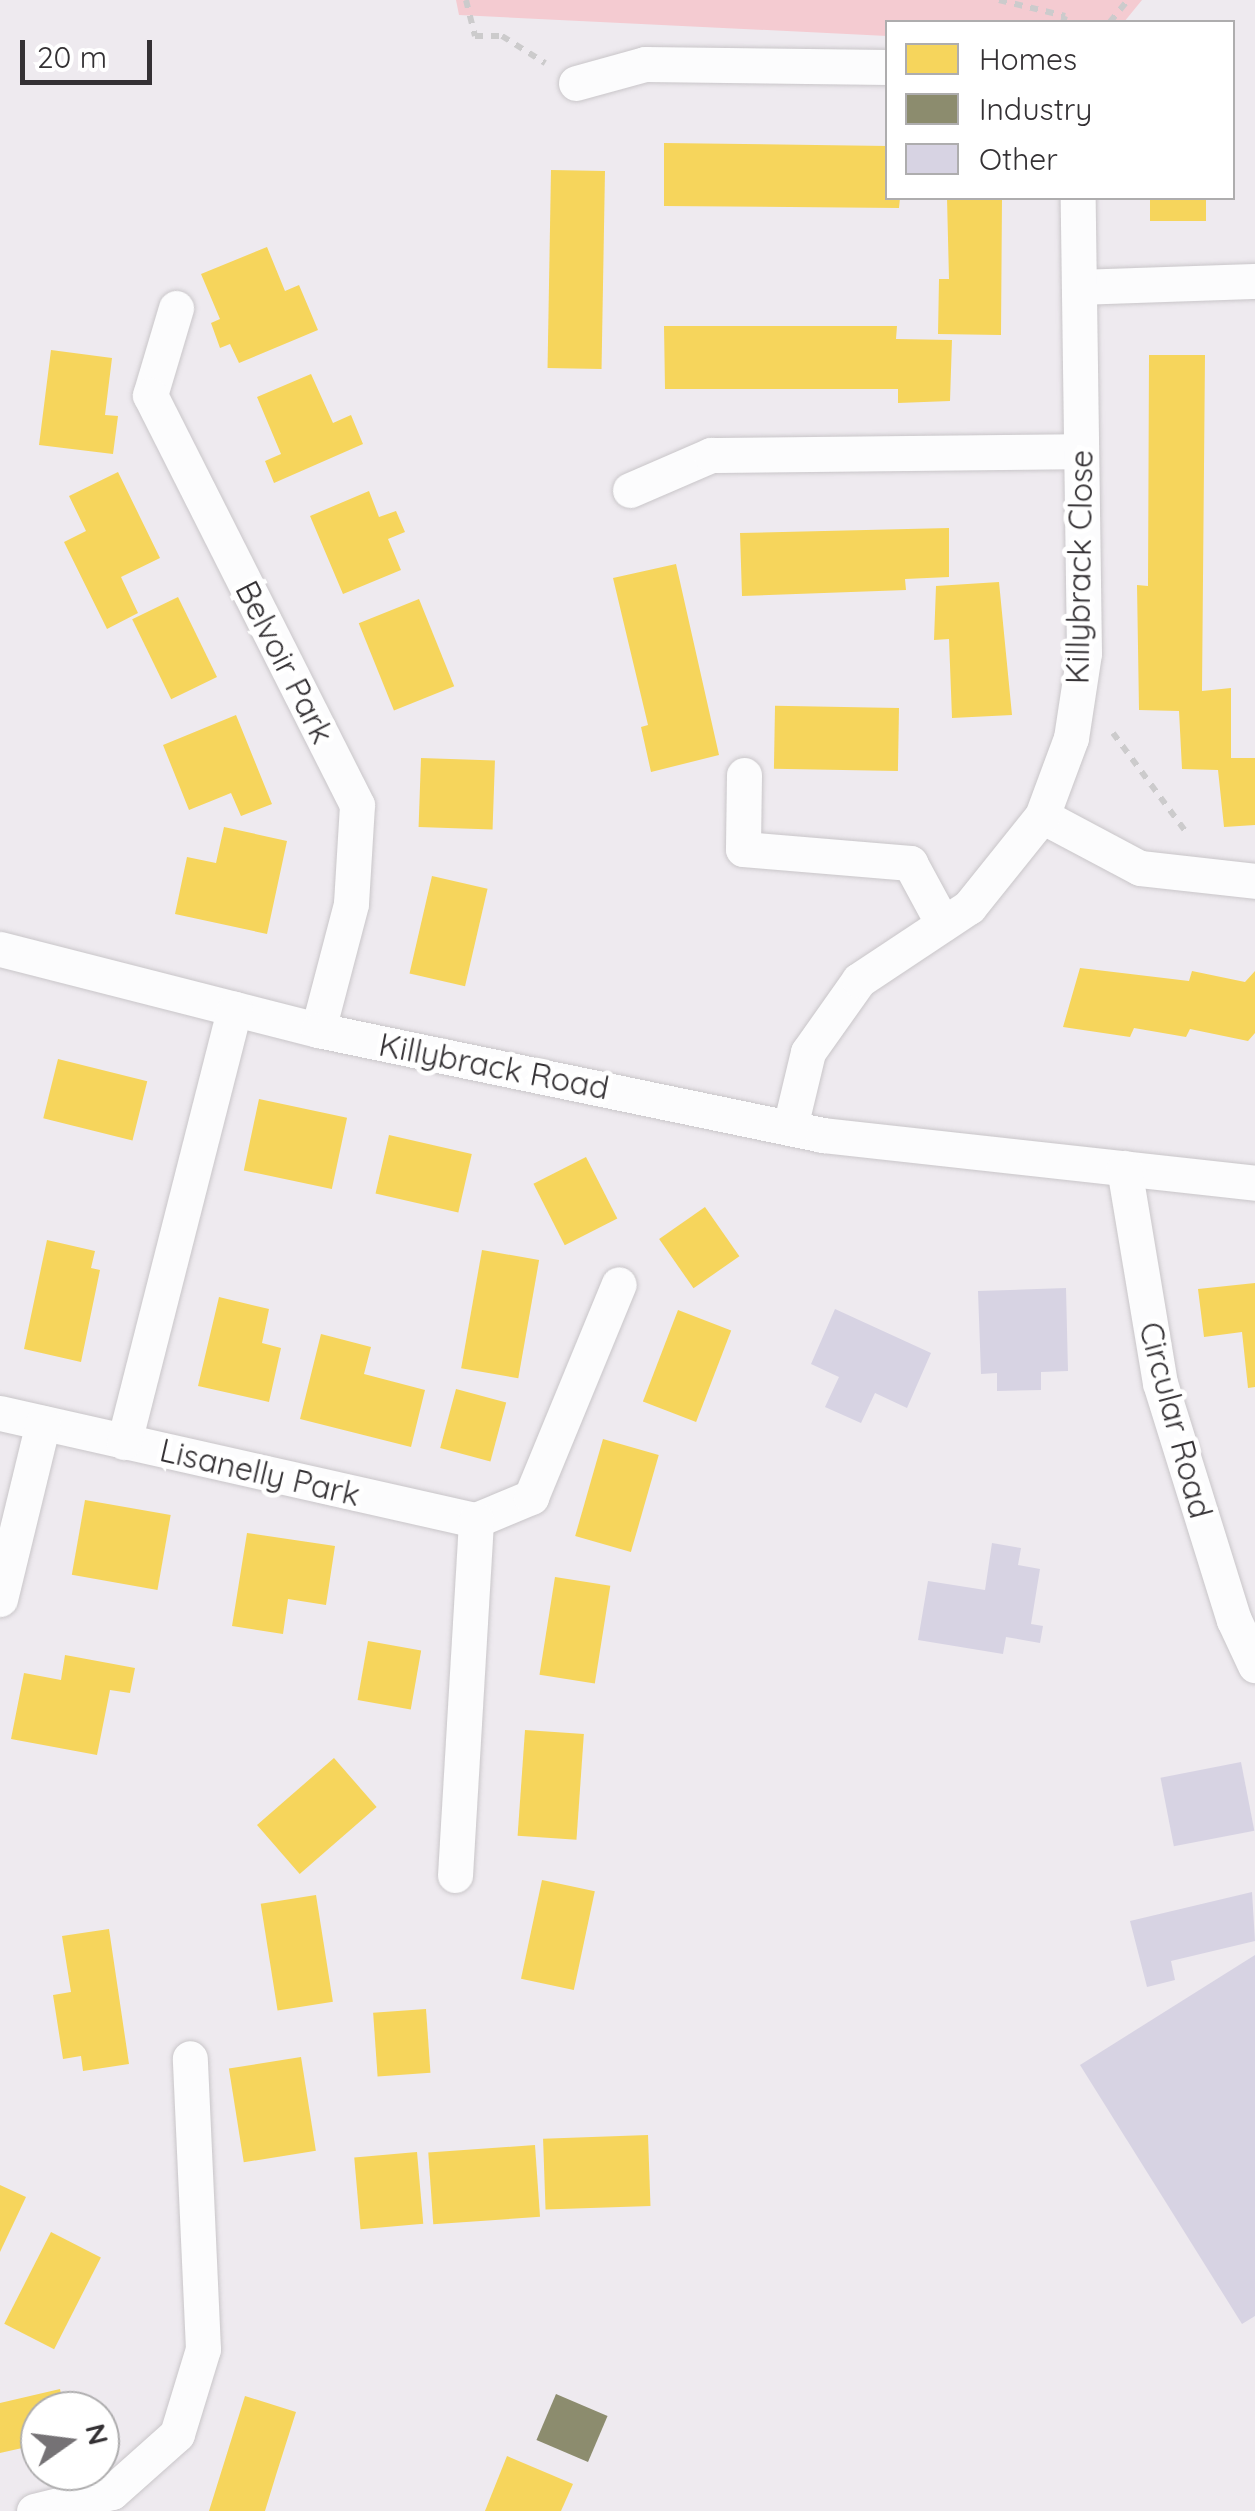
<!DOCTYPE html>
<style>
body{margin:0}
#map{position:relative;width:1255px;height:2511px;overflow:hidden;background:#eeeaef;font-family:Quicksand,sans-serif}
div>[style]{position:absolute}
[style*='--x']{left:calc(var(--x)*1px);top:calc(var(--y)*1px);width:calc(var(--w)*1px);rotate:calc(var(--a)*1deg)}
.green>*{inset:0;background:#f4cbd1}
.homes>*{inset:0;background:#f6d55c;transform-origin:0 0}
.industry>*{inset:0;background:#8c8c6e;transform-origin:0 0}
.building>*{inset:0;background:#d7d3e3;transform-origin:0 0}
.path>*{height:6px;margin-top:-3px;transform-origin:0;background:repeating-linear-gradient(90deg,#cccbcc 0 8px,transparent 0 16px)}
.roads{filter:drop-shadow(0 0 2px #c9c6c9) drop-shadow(0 0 2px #c9c6c9)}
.street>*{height:35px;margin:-17.5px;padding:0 17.5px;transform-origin:17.5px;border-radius:17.5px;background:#fcfcfd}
span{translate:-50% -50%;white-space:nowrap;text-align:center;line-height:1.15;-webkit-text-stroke:10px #fff;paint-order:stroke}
.street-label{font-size:32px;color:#343134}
.legend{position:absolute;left:885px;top:20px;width:350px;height:180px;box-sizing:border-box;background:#fff;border:2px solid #aeadae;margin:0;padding:12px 18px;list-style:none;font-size:30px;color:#343134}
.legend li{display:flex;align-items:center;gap:20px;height:50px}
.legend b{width:50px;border:2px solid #aeadae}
.north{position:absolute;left:20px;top:2391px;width:100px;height:100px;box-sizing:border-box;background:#fff;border:2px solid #aeadae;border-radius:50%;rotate:76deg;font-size:28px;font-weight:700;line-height:40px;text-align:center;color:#343134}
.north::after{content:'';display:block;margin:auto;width:35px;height:45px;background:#757275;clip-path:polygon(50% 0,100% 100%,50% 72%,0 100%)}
.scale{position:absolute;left:20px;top:40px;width:132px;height:45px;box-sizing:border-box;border:5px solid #343134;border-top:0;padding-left:12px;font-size:30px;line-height:35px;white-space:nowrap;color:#343134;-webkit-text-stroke:8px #fff;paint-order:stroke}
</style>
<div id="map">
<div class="green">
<div style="clip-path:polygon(456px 0,1142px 0,1124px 22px,888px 22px,887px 36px,459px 15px)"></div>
</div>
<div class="homes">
<div style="clip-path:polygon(664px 143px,888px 146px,888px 198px,900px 198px,899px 208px,664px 206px)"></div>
<div style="left:551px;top:170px;width:54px;height:198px;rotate:1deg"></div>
<div style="clip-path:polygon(947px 198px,1002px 198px,1001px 335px,938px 334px,939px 279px,949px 279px)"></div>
<div style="left:1150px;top:198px;width:56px;height:23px"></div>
<div style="clip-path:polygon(267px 247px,285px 291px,299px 285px,318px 330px,239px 363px,230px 344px,220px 348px,211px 323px,220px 319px,201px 274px)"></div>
<div style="clip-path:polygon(664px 326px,897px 326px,896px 339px,952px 340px,950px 401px,898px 403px,898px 389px,665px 389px)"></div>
<div style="clip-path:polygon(51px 350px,112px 358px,105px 415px,118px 416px,113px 454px,39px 445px)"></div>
<div style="clip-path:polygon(1149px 355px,1205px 355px,1202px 691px,1231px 688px,1231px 758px,1255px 758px,1255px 825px,1224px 827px,1218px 770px,1182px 769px,1179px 711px,1139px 710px,1137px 585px,1148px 586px)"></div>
<div style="clip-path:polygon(311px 374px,333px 423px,351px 415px,363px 444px,274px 483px,265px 461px,281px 454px,257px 397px)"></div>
<div style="clip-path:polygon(118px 472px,160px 558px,121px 577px,138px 613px,107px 629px,64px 542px,86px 531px,69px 496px)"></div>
<div style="clip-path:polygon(369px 491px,379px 517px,396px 511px,405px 532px,388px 539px,401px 570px,343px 594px,310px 516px)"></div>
<div style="clip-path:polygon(949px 528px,949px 577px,905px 579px,906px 590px,742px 596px,740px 533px)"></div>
<div style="clip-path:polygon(676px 564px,719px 755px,651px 772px,641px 727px,648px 725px,613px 578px)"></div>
<div style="clip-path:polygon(999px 582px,1012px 715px,952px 718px,949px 639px,934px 640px,936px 586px)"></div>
<div style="left:178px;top:597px;width:89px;height:51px;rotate:64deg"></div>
<div style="left:419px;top:599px;width:94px;height:65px;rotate:68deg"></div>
<div style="left:899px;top:708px;width:63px;height:124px;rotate:91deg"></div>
<div style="clip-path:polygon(236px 715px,272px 804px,241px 816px,231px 793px,189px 810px,163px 745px)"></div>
<div style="left:421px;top:758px;width:74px;height:69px;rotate:2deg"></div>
<div style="clip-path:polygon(224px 827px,287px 841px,267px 934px,175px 914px,187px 857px,216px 863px)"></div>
<div style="left:432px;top:876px;width:57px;height:100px;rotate:13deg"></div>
<div style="clip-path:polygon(1080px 968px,1189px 981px,1192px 971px,1245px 982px,1255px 971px,1255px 1033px,1248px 1041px,1190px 1029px,1186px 1037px,1134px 1028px,1130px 1037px,1063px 1027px)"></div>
<div style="left:58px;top:1059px;width:92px;height:61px;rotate:14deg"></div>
<div style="left:259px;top:1099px;width:90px;height:73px;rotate:12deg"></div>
<div style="left:389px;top:1135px;width:85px;height:60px;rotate:13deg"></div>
<div style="left:586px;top:1157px;width:69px;height:59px;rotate:63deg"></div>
<div style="left:705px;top:1207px;width:60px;height:56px;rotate:55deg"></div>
<div style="clip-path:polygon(47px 1240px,95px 1251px,91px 1268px,100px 1270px,81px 1362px,24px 1349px)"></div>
<div style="left:482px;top:1250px;width:58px;height:120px;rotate:10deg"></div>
<div style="clip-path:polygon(1255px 1283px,1255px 1387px,1248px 1388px,1242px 1332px,1204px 1337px,1198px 1289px)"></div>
<div style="clip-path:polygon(219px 1297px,269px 1309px,262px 1343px,281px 1348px,269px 1402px,198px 1386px)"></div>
<div style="left:678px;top:1310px;width:57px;height:98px;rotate:21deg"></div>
<div style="clip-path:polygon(321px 1334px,371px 1347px,364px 1374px,425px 1390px,411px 1447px,300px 1419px)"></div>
<div style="left:456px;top:1389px;width:52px;height:61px;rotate:15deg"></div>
<div style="left:603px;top:1439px;width:58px;height:101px;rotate:16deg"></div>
<div style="left:85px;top:1500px;width:87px;height:76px;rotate:10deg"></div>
<div style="clip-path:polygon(247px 1533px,335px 1546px,326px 1605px,288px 1599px,283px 1634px,232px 1626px)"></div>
<div style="left:555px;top:1577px;width:56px;height:99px;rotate:9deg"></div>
<div style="left:368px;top:1641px;width:54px;height:60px;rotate:10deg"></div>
<div style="clip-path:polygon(65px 1655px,135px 1668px,130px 1693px,110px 1690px,97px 1755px,11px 1739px,24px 1673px,61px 1680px)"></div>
<div style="left:525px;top:1730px;width:59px;height:106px;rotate:4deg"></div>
<div style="left:334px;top:1758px;width:65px;height:102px;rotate:49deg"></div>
<div style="left:542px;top:1880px;width:54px;height:101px;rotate:12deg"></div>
<div style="left:316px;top:1895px;width:108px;height:56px;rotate:81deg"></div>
<div style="clip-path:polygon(109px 1929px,129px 2064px,83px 2071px,81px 2056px,63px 2059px,53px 1995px,71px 1992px,62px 1936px)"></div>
<div style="left:426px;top:2009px;width:64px;height:53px;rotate:86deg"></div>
<div style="left:301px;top:2057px;width:95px;height:73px;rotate:81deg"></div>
<div style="left:648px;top:2135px;width:71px;height:105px;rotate:88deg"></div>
<div style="left:535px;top:2145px;width:72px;height:107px;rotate:86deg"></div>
<div style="left:417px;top:2152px;width:72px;height:63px;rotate:85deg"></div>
<div style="clip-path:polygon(0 2185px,26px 2197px,0 2252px)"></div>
<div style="left:51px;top:2232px;width:56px;height:103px;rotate:27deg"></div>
<div style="clip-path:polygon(60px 2389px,65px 2411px,40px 2411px,40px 2444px,0 2453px,0 2403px)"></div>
<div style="clip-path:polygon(245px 2396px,296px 2412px,276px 2475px,265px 2511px,209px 2511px)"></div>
<div style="clip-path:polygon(507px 2456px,573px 2484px,561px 2511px,485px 2511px)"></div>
</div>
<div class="industry">
<div style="left:556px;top:2394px;width:56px;height:50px;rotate:23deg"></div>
</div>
<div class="building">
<div style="clip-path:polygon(1066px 1288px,1068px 1371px,1041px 1372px,1041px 1390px,997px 1391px,997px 1373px,981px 1374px,978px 1291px)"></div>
<div style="clip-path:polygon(835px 1309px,931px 1353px,907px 1408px,875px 1393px,861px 1423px,825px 1407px,839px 1377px,811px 1364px)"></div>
<div style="clip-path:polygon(992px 1543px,1021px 1548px,1018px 1565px,1040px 1569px,1031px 1624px,1043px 1626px,1040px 1643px,1006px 1637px,1003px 1654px,918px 1640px,928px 1581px,985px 1590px)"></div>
<div style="left:1241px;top:1762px;width:70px;height:82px;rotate:79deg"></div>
<div style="clip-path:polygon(1252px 1892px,1255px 1941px,1171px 1961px,1175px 1980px,1147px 1987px,1130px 1921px)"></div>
<div style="clip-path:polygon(1255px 1955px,1255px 2316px,1242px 2324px,1080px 2065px)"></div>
</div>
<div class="path">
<div style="--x:466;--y:0;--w:37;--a:76"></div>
<div style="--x:475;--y:36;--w:27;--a:0"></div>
<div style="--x:502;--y:36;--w:51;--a:32.1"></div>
<div style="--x:999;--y:0;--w:68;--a:13.6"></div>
<div style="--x:1065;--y:16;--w:6;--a:108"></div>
<div style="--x:1110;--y:22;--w:28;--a:-51"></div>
<div style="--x:1113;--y:733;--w:123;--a:53.6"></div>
</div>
<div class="roads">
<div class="street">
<div style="--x:576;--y:83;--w:72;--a:-15.4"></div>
<div style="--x:645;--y:64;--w:243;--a:0.7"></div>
<div style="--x:1080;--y:287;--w:175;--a:-2"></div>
<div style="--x:176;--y:308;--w:91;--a:106.6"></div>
<div style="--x:150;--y:395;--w:459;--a:63.2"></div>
<div style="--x:357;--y:805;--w:99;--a:93.5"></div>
<div style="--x:351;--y:904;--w:130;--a:104.7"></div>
<div style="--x:630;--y:490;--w:88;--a:-23.4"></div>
<div style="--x:711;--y:455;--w:370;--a:-0.6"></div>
<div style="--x:744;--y:775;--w:74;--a:90.8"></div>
<div style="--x:743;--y:849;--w:168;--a:4.8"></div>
<div style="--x:910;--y:863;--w:69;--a:61.6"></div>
<div style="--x:1042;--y:816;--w:111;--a:28"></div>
<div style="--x:1140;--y:868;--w:116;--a:6.4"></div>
<div style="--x:0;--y:949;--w:328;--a:14.3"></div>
<div style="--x:318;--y:1030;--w:516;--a:11.75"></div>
<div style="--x:823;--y:1135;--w:435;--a:6.3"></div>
<div style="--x:790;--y:1127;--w:77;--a:-76.5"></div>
<div style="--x:808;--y:1052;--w:88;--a:-54.7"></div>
<div style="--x:859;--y:980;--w:132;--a:-33.6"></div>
<div style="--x:969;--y:907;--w:117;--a:-51.3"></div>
<div style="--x:1042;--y:816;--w:83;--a:-69.6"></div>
<div style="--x:1071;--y:738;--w:86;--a:-81.3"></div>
<div style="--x:1084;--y:653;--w:455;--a:-90.8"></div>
<div style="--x:1124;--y:1168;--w:218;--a:80.5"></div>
<div style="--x:1160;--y:1383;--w:248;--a:72.7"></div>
<div style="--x:1234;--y:1620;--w:50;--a:65"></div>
<div style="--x:0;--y:1413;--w:488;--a:12.7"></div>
<div style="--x:124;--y:1442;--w:447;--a:-75.7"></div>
<div style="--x:476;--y:1520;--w:60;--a:-22.7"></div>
<div style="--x:531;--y:1497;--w:230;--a:-67.6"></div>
<div style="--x:0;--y:1599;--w:181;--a:-76.3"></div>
<div style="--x:455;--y:1875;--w:356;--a:-86.6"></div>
<div style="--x:34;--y:2511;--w:80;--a:-13.7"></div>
<div style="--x:112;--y:2492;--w:87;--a:-41.7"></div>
<div style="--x:177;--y:2434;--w:89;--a:-73"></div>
<div style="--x:203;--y:2349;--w:291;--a:-92.6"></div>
</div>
</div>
<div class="street-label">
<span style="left:1079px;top:567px;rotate:-89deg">Killybrack Close</span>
<span style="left:285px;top:662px;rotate:63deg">Belvoir Park</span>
<span style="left:494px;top:1066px;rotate:11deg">Killybrack Road</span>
<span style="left:1176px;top:1420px;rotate:75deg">Circular Road</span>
<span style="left:260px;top:1472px;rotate:13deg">Lisanelly Park</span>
</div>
<ul class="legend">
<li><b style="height:28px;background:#f6d55c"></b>Homes</li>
<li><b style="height:28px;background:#8c8c6e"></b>Industry</li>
<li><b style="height:28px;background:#d7d3e3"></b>Other</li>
</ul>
<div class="north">N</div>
<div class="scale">20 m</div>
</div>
